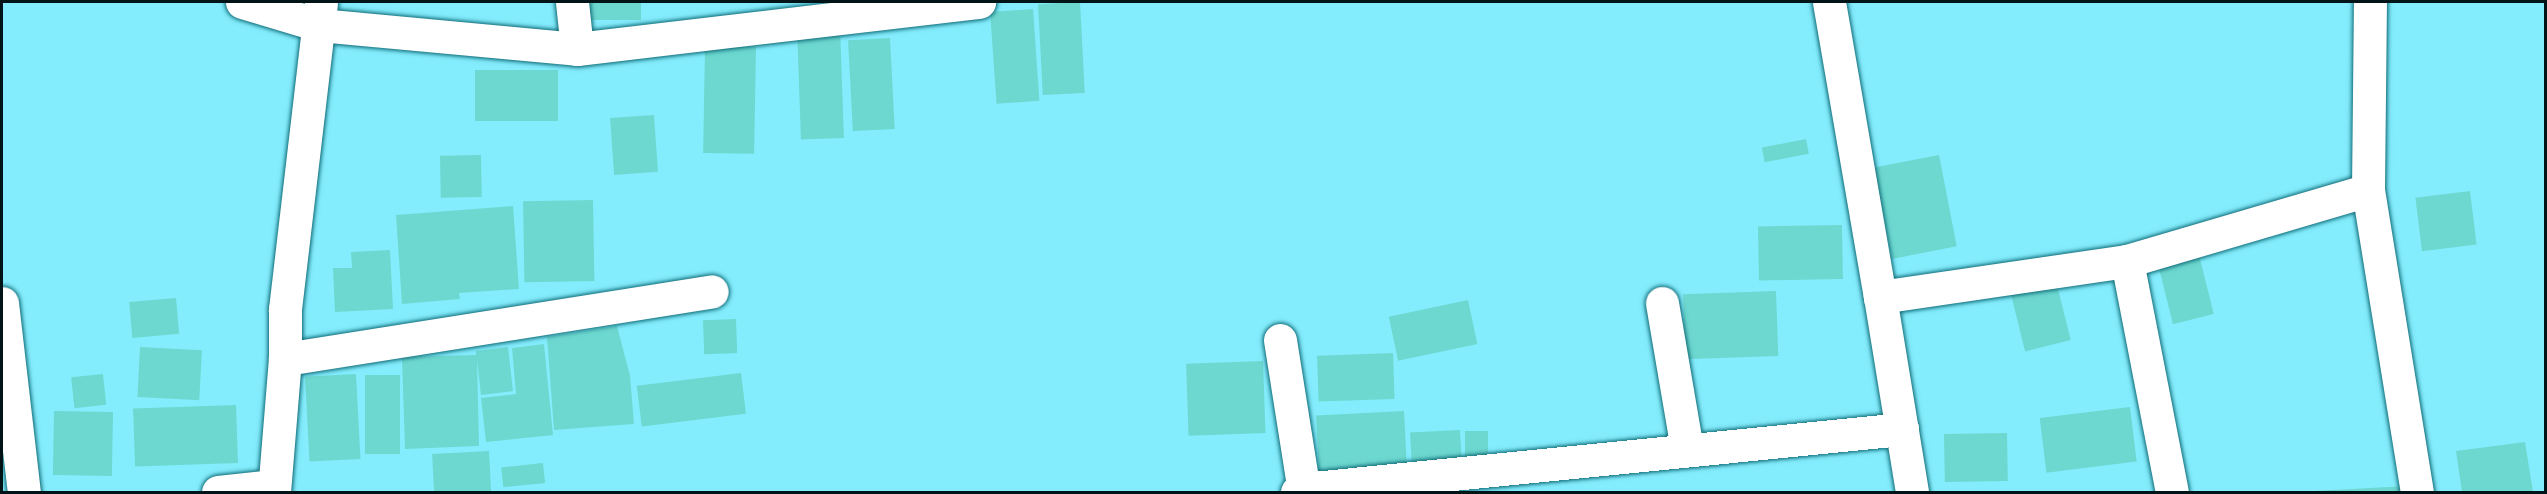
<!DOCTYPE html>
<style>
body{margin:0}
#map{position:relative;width:2547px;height:494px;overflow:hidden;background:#84edfd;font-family:"DM Sans",sans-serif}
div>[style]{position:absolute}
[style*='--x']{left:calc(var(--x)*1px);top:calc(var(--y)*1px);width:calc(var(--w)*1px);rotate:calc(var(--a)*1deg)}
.building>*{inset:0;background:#6dd8d0;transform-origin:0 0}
.roads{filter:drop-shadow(0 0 2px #106c78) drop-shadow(0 0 2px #106c78)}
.minor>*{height:33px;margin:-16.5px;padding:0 16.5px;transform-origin:16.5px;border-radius:16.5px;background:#fff}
span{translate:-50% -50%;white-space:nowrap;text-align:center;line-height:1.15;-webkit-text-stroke:4.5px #b9f3fd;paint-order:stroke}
.frame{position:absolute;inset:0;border:3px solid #001316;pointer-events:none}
</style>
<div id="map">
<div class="building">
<div style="left:590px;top:2px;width:51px;height:18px"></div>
<div style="left:1080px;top:2px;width:91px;height:42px;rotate:87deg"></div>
<div style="left:1033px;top:9px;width:92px;height:43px;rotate:86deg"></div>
<div style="left:840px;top:26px;width:112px;height:43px;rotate:88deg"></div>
<div style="left:890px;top:38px;width:91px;height:42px;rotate:87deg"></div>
<div style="left:705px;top:46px;width:51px;height:107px;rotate:1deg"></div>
<div style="left:558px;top:70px;width:51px;height:83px;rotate:90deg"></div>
<div style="left:654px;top:115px;width:57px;height:44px;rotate:86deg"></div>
<div style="left:1806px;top:139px;width:15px;height:45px;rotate:79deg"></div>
<div style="left:481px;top:155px;width:42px;height:41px;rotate:89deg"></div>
<div style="left:1939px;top:155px;width:93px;height:66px;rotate:79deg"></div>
<div style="left:2470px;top:191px;width:54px;height:55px;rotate:83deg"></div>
<div style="left:593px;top:200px;width:81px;height:70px;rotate:89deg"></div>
<div style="clip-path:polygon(513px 206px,519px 289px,459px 293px,460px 299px,402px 304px,396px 215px)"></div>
<div style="left:1842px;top:225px;width:54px;height:84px;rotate:89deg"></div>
<div style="clip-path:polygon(390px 250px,393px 309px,335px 312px,333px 268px,352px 268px,351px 252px)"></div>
<div style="left:2198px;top:251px;width:65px;height:42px;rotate:76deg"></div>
<div style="left:2055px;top:277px;width:65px;height:47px;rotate:76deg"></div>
<div style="left:1776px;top:291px;width:65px;height:93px;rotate:88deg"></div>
<div style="left:176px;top:298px;width:36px;height:47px;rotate:85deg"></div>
<div style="left:1468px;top:300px;width:45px;height:81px;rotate:78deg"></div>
<div style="left:736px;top:319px;width:34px;height:33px;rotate:88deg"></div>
<div style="clip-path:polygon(617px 326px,630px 376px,634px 424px,554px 430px,547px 337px)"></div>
<div style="clip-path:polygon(544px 344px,553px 435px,486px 442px,481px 398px,516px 394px,512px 348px)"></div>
<div style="left:140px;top:347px;width:62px;height:50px;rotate:3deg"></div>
<div style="clip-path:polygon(508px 347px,513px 391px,481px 395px,477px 360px,479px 446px,405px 449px,402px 357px,476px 355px,476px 351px)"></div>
<div style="left:1393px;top:353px;width:46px;height:76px;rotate:88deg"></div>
<div style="left:1263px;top:361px;width:72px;height:77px;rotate:88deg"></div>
<div style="left:741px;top:373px;width:41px;height:105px;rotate:83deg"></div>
<div style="left:103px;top:374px;width:31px;height:32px;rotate:84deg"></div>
<div style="left:356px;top:374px;width:85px;height:51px;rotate:87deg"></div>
<div style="left:365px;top:375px;width:35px;height:79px"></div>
<div style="left:236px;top:405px;width:58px;height:103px;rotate:88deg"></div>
<div style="left:2130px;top:407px;width:55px;height:91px;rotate:83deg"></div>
<div style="left:54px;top:411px;width:59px;height:64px;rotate:1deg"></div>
<div style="left:1404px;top:411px;width:58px;height:88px;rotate:87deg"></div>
<div style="left:1460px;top:430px;width:34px;height:50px;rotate:87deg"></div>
<div style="left:1465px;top:431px;width:23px;height:31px"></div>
<div style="left:2007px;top:433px;width:48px;height:63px;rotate:89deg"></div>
<div style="clip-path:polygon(2525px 442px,2533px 492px,2462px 492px,2456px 451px)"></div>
<div style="left:489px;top:451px;width:41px;height:57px;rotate:87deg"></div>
<div style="left:543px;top:463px;width:20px;height:42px;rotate:84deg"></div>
<div style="clip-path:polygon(2407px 486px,2407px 492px,2314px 492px,2314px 491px)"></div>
</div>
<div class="roads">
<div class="minor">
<div style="--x:242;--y:2;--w:80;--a:16.6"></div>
<div style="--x:319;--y:25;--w:259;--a:5.3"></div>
<div style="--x:577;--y:49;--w:405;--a:-6.7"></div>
<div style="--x:572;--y:2;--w:47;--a:83.9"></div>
<div style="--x:1829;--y:2;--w:299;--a:80.2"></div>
<div style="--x:2368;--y:190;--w:188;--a:-89.4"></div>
<div style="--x:2127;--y:261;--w:235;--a:79"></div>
<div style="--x:2;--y:303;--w:190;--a:83.4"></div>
<div style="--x:1662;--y:303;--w:149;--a:80.3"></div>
<div style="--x:1280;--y:340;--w:154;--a:81"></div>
<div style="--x:285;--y:359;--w:432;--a:-9"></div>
<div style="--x:218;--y:492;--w:54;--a:-6.3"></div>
<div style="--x:274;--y:492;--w:133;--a:-85.3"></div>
<div style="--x:285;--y:359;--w:50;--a:-90"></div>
<div style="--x:285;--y:309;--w:308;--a:-83.3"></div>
<div style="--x:1297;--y:492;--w:7;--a:-27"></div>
<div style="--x:1303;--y:489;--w:602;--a:-5.72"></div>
<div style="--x:1912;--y:492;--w:198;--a:-99.3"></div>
<div style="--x:1880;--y:297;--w:250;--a:-8.3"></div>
<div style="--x:2127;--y:261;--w:251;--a:-16.4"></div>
<div style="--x:2368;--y:190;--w:306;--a:80.8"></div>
</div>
</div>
<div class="frame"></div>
</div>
